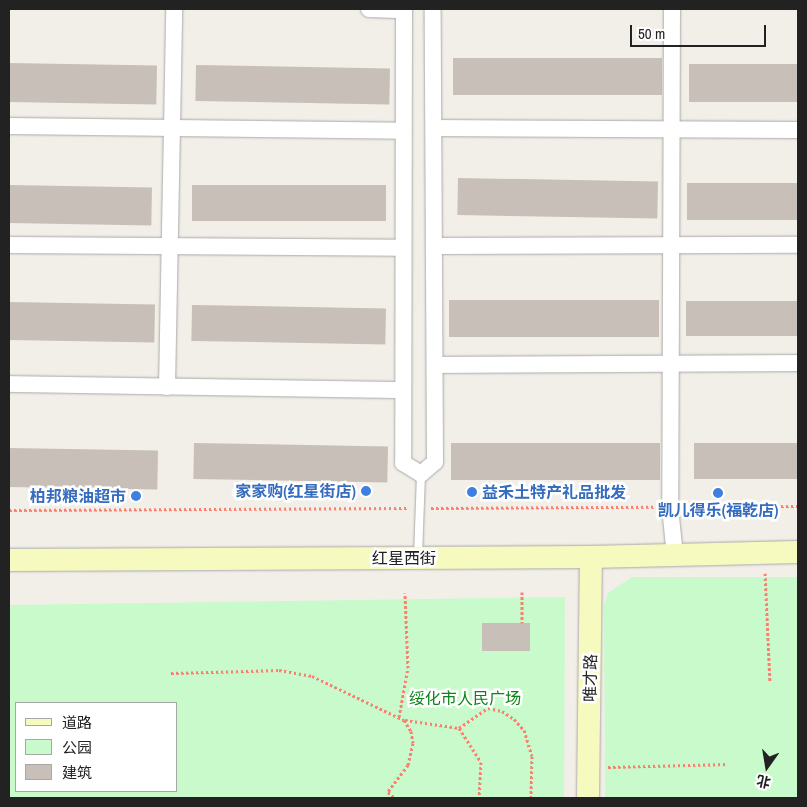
<!DOCTYPE html>
<meta charset="utf-8">
<style>
body{margin:0}
#map{position:relative;width:807px;height:807px;overflow:hidden;background:#f2efe9;font-family:"Archivo Narrow","Noto Sans SC",sans-serif}
div>[style]{position:absolute}
[style*='--x']{left:calc(var(--x)*1px);top:calc(var(--y)*1px);width:calc(var(--w)*1px);rotate:calc(var(--a)*1deg)}
.park>*{inset:0;background:#c8facc}
.building>*{inset:0;background:#c7bfb8;transform-origin:0 0}
.path>*{height:3px;margin-top:-1.5px;transform-origin:0;background:repeating-linear-gradient(90deg,#fa8072 0 2.5px,transparent 0 5px)}
.roads{filter:drop-shadow(0 0 1px #a9a9a9) drop-shadow(0 0 1px #a9a9a9)}
.lane>*{height:8px;margin:-4px;padding:0 4px;transform-origin:4px;border-radius:4px;background:#fff}
.street>*{height:16px;margin:-8px;padding:0 8px;transform-origin:8px;border-radius:8px;background:#fff}
.secondary>*{height:22px;margin:-11px;padding:0 11px;transform-origin:11px;border-radius:11px;background:#f7fabf}
.dots>*{width:14px;height:14px;translate:-50% -50%;box-sizing:border-box;border:2px solid #fff;border-radius:50%}
span{translate:-50% -50%;white-space:nowrap;text-align:center;line-height:1.15;-webkit-text-stroke:5px #fff;paint-order:stroke}
.shop-label{font-size:16px;color:#366cbe;font-weight:700}
.right{translate:-100% -50%;text-align:right}
.left{translate:0 -50%;text-align:left}
.street-label{font-size:16px;color:#222}
.park-label{font-size:16px;color:#0c8416}
.frame{position:absolute;inset:0;border:10px solid #222;pointer-events:none}
.legend{position:absolute;left:15px;top:702px;width:162px;height:90px;box-sizing:border-box;background:#fff;border:1px solid #a7a7a7;margin:0;padding:6px 9px;list-style:none;font-size:15px;color:#222}
.legend li{display:flex;align-items:center;gap:10px;height:25px}
.legend b{width:25px;border:1px solid #a7a7a7}
.north{position:absolute;left:742px;top:742px;width:50px;height:50px;-webkit-text-stroke:4px #fff;paint-order:stroke;rotate:193deg;font-size:14px;font-weight:700;line-height:20px;text-align:center;color:#222}
.north::after{content:'';display:block;margin:auto;width:18px;height:22px;background:#222;clip-path:polygon(50% 0,100% 100%,50% 72%,0 100%)}
.scale{position:absolute;left:630px;top:25px;width:136px;height:22px;box-sizing:border-box;border:2px solid #222;border-top:0;padding-left:6px;font-size:15px;line-height:18px;white-space:nowrap;color:#222;-webkit-text-stroke:4px #fff;paint-order:stroke}
</style>
<div id="map">
<div class="park">
<div style="clip-path:polygon(632px 577px,798px 577px,798px 798px,605px 798px,604px 606px,608px 593px)"></div>
<div style="clip-path:polygon(evenodd,565px 597px,564px 798px,9px 798px,9px 605px,565px 597px,16px 703px,176px 703px,176px 791px,16px 791px,16px 703px)"></div>
</div>
<div class="building">
<div style="left:453px;top:58px;width:209px;height:37px"></div>
<div style="left:9px;top:63px;width:148px;height:39px;rotate:1deg"></div>
<div style="left:689px;top:64px;width:109px;height:38px"></div>
<div style="left:196px;top:65px;width:194px;height:36px;rotate:1deg"></div>
<div style="left:458px;top:178px;width:200px;height:37px;rotate:1deg"></div>
<div style="left:687px;top:183px;width:111px;height:37px"></div>
<div style="left:9px;top:185px;width:143px;height:38px;rotate:1deg"></div>
<div style="left:192px;top:185px;width:194px;height:36px"></div>
<div style="left:449px;top:300px;width:210px;height:37px"></div>
<div style="left:798px;top:301px;width:35px;height:112px;rotate:90deg"></div>
<div style="left:9px;top:302px;width:146px;height:38px;rotate:1deg"></div>
<div style="left:192px;top:305px;width:194px;height:36px;rotate:1deg"></div>
<div style="left:194px;top:443px;width:194px;height:36px;rotate:1deg"></div>
<div style="left:451px;top:443px;width:209px;height:37px"></div>
<div style="left:694px;top:443px;width:104px;height:36px"></div>
<div style="left:9px;top:448px;width:149px;height:39px;rotate:1deg"></div>
<div style="left:482px;top:623px;width:48px;height:28px"></div>
</div>
<div class="path">
<div style="--x:686;--y:507;--w:112;--a:-0.5"></div>
<div style="--x:431;--y:508;--w:224;--a:-0.3"></div>
<div style="--x:9;--y:510;--w:399;--a:-0.3"></div>
<div style="--x:765;--y:573;--w:109;--a:87.4"></div>
<div style="--x:522;--y:592;--w:31;--a:90"></div>
<div style="--x:171;--y:673;--w:108;--a:-1.6"></div>
<div style="--x:279;--y:670;--w:34;--a:10"></div>
<div style="--x:312;--y:676;--w:102;--a:25.6"></div>
<div style="--x:404;--y:720;--w:13;--a:58"></div>
<div style="--x:411;--y:731;--w:12;--a:81"></div>
<div style="--x:413;--y:743;--w:23;--a:103"></div>
<div style="--x:408;--y:765;--w:34;--a:127"></div>
<div style="--x:388;--y:792;--w:9;--a:41"></div>
<div style="--x:399;--y:717;--w:50;--a:-79.6"></div>
<div style="--x:408;--y:668;--w:75;--a:-92.3"></div>
<div style="--x:405;--y:720;--w:55;--a:8.4"></div>
<div style="--x:459;--y:728;--w:40;--a:57.1"></div>
<div style="--x:481;--y:762;--w:36;--a:93"></div>
<div style="--x:459;--y:728;--w:35;--a:-35"></div>
<div style="--x:488;--y:708;--w:14;--a:12"></div>
<div style="--x:502;--y:711;--w:14;--a:34"></div>
<div style="--x:514;--y:719;--w:15;--a:48"></div>
<div style="--x:524;--y:730;--w:27;--a:73"></div>
<div style="--x:532;--y:756;--w:42;--a:91.4"></div>
<div style="--x:608;--y:767;--w:120;--a:-1.4"></div>
</div>
<div class="roads">
<div class="lane">
<div style="--x:418;--y:556;--w:82;--a:-87.9"></div>
</div>
<div class="street">
<div style="--x:369;--y:9;--w:35;--a:2"></div>
<div style="--x:404;--y:9;--w:454;--a:90.1"></div>
<div style="--x:403;--y:463;--w:21;--a:31"></div>
<div style="--x:421;--y:474;--w:18;--a:-41"></div>
<div style="--x:435;--y:462;--w:453;--a:-90.3"></div>
<div style="--x:672;--y:9;--w:498;--a:90.2"></div>
<div style="--x:670;--y:507;--w:49;--a:84.2"></div>
<div style="--x:9;--y:126;--w:394;--a:0.7"></div>
<div style="--x:434;--y:128;--w:364;--a:0.3"></div>
<div style="--x:9;--y:245;--w:394;--a:0.4"></div>
<div style="--x:434;--y:246;--w:364;--a:-0.2"></div>
<div style="--x:435;--y:365;--w:363;--a:-0.3"></div>
<div style="--x:9;--y:384;--w:394;--a:0.9"></div>
<div style="--x:167;--y:387;--w:378;--a:-88.9"></div>
</div>
<div class="secondary">
<div style="--x:9;--y:560;--w:582;--a:-0.3"></div>
<div style="--x:591;--y:557;--w:207;--a:-1.4"></div>
<div style="--x:588;--y:798;--w:241;--a:-89.3"></div>
</div>
</div>
<div class="dots">
<div style="left:366px;top:491px;background:#3f7fe0"></div>
<div style="left:472px;top:492px;background:#3f7fe0"></div>
<div style="left:718px;top:493px;background:#3f7fe0"></div>
<div style="left:136px;top:496px;background:#3f7fe0"></div>
</div>
<div class="shop-label">
<span class="right" style="left:356px;top:491px">家家购(红星街店)</span>
<span class="left" style="left:482px;top:492px">益禾土特产礼品批发</span>
<span class="right" style="left:126px;top:496px">柏邦粮油超市</span>
<span style="left:718px;top:510px">凯儿得乐(福乾店)</span>
</div>
<div class="street-label">
<span style="left:404px;top:558px">红星西街</span>
<span style="left:590px;top:678px;rotate:-89deg">唯才路</span>
</div>
<div class="park-label">
<span style="left:465px;top:698px">绥化市人民广场</span>
</div>
<div class="frame"></div>
<ul class="legend">
<li><b style="height:6px;background:#f7fabf"></b>道路</li>
<li><b style="height:14px;background:#c8facc"></b>公园</li>
<li><b style="height:14px;background:#c7bfb8"></b>建筑</li>
</ul>
<div class="north">北</div>
<div class="scale">50 m</div>
</div>
